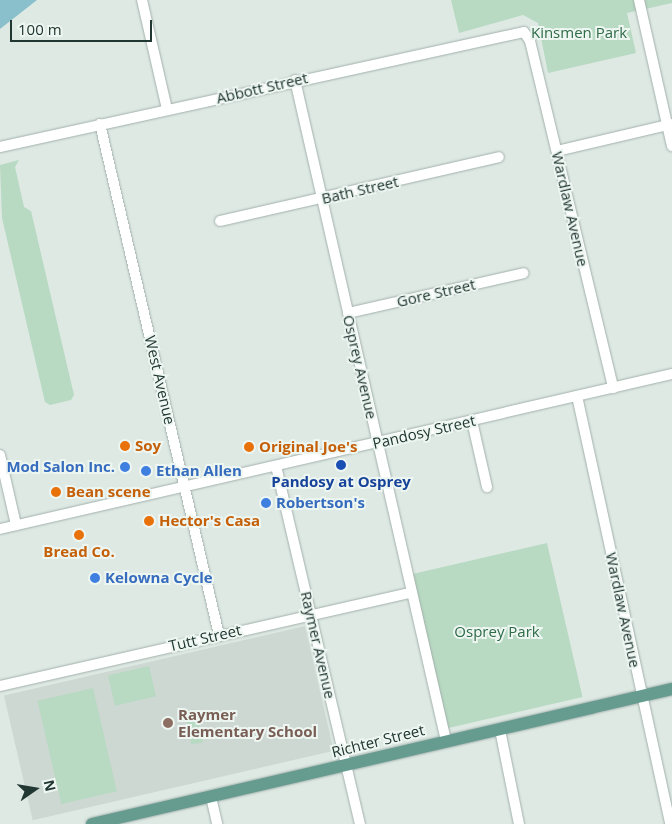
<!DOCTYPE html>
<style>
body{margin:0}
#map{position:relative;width:672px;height:824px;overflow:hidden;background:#dee9e4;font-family:"Open Sans",sans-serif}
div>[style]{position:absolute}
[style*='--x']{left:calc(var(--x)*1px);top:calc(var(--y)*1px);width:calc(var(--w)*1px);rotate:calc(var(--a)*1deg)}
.built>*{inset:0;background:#cdd8d3;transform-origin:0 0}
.green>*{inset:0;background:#b8d9c2;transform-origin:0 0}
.water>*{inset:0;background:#89c0cb}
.roads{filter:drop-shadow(0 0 1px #a2b0ab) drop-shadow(0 0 1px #a2b0ab)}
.minor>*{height:10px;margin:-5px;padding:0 5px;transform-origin:5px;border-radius:5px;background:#fff}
.major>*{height:12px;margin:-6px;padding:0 6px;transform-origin:6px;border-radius:6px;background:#659c8f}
.dots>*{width:14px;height:14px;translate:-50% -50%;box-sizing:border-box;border:2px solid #eef6f2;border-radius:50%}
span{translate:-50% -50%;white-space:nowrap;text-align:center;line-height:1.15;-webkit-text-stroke:4px #eef6f2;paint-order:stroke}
.park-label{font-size:15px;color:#2e6b47}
.street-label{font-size:15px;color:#213732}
.food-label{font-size:15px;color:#c56008;font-weight:700}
.left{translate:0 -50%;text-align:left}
.shop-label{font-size:15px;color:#366cbe;font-weight:700}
.right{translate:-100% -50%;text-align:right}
.transit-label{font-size:15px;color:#164399;font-weight:700}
.education-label{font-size:15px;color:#785e54;font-weight:700}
.north{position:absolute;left:10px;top:764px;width:50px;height:50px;-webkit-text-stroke:4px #eef6f2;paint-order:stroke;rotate:77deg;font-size:14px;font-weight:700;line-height:20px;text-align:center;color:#213732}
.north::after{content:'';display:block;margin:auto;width:18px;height:22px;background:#213732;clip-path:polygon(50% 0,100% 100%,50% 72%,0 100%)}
.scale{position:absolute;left:10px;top:20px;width:142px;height:22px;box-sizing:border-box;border:2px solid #213732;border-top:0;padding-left:6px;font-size:15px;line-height:18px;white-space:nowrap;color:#213732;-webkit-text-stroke:4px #eef6f2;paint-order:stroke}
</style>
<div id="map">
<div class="built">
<div style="left:305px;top:626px;width:128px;height:309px;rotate:77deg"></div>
</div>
<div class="green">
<div style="clip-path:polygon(451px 0,672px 0,672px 3px,627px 13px,636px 53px,548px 73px,538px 23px,523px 15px,459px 33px)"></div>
<div style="clip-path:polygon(19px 160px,15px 167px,24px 207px,31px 211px,74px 395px,71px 400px,50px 405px,45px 402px,2px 218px,0 165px)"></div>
<div style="left:547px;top:543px;width:158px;height:139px;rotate:77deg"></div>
<div style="left:149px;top:666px;width:31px;height:42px;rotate:77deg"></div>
<div style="left:93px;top:688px;width:106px;height:57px;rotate:77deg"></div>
<div style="left:196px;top:709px;width:34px;height:12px;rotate:78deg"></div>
</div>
<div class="water">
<div style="clip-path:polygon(0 0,37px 0,0 29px)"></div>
</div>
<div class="roads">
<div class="minor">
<div style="--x:142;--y:0;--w:112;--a:77.1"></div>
<div style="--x:639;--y:0;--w:150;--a:77.3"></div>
<div style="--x:295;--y:80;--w:678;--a:77.13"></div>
<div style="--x:100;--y:124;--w:525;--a:76.89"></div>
<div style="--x:0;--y:147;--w:536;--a:-12.38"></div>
<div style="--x:524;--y:32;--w:11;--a:56"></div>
<div style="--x:530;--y:41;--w:357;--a:76.5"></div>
<div style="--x:557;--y:151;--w:118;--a:-13.2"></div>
<div style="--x:220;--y:221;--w:286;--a:-12.9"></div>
<div style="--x:348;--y:313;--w:180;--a:-12.8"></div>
<div style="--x:577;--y:396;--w:438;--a:77.7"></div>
<div style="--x:472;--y:421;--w:68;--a:77.2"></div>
<div style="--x:0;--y:455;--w:72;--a:77.1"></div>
<div style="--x:276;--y:466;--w:368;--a:76.8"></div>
<div style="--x:0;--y:529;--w:690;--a:-12.99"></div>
<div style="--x:0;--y:686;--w:421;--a:-12.8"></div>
<div style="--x:500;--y:730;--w:96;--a:78.6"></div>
<div style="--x:211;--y:797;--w:28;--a:77"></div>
</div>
<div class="major">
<div style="--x:92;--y:824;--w:596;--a:-13.1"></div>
</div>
</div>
<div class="dots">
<div style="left:125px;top:446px;background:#e8710a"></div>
<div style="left:249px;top:447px;background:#e8710a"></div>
<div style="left:341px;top:465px;background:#1a4fb4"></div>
<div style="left:125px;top:467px;background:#3f7fe0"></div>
<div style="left:146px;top:471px;background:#3f7fe0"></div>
<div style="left:56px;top:492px;background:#e8710a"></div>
<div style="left:266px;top:503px;background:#3f7fe0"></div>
<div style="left:149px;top:521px;background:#e8710a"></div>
<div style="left:79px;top:535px;background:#e8710a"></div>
<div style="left:95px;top:578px;background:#3f7fe0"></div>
<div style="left:168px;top:723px;background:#8d6e63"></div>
</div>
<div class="park-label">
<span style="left:579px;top:33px">Kinsmen Park</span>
<span style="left:497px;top:632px">Osprey Park</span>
</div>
<div class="street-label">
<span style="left:262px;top:88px;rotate:-13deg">Abbott Street</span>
<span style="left:360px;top:190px;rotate:-13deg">Bath Street</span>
<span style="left:570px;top:209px;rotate:77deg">Wardlaw Avenue</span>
<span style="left:436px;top:293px;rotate:-13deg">Gore Street</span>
<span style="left:360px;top:367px;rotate:77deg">Osprey Avenue</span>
<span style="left:160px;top:380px;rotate:77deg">West Avenue</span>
<span style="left:424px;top:432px;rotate:-13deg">Pandosy Street</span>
<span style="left:623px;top:610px;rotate:78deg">Wardlaw Avenue</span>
<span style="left:205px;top:638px;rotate:-13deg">Tutt Street</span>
<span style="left:318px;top:645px;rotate:77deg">Raymer Avenue</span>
<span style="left:378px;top:741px;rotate:-14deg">Richter Street</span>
</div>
<div class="food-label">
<span class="left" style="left:135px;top:446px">Soy</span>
<span class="left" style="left:259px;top:447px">Original Joe's</span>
<span class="left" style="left:66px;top:492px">Bean scene</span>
<span class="left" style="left:159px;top:521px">Hector's Casa</span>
<span style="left:79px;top:552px">Bread Co.</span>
</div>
<div class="shop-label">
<span class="right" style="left:115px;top:467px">Mod Salon Inc.</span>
<span class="left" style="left:156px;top:471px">Ethan Allen</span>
<span class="left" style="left:276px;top:503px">Robertson's</span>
<span class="left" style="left:105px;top:578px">Kelowna Cycle</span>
</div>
<div class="transit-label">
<span style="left:341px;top:482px">Pandosy at Osprey</span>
</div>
<div class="education-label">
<span class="left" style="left:178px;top:723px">Raymer<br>Elementary School</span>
</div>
<div class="north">N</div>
<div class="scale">100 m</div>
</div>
